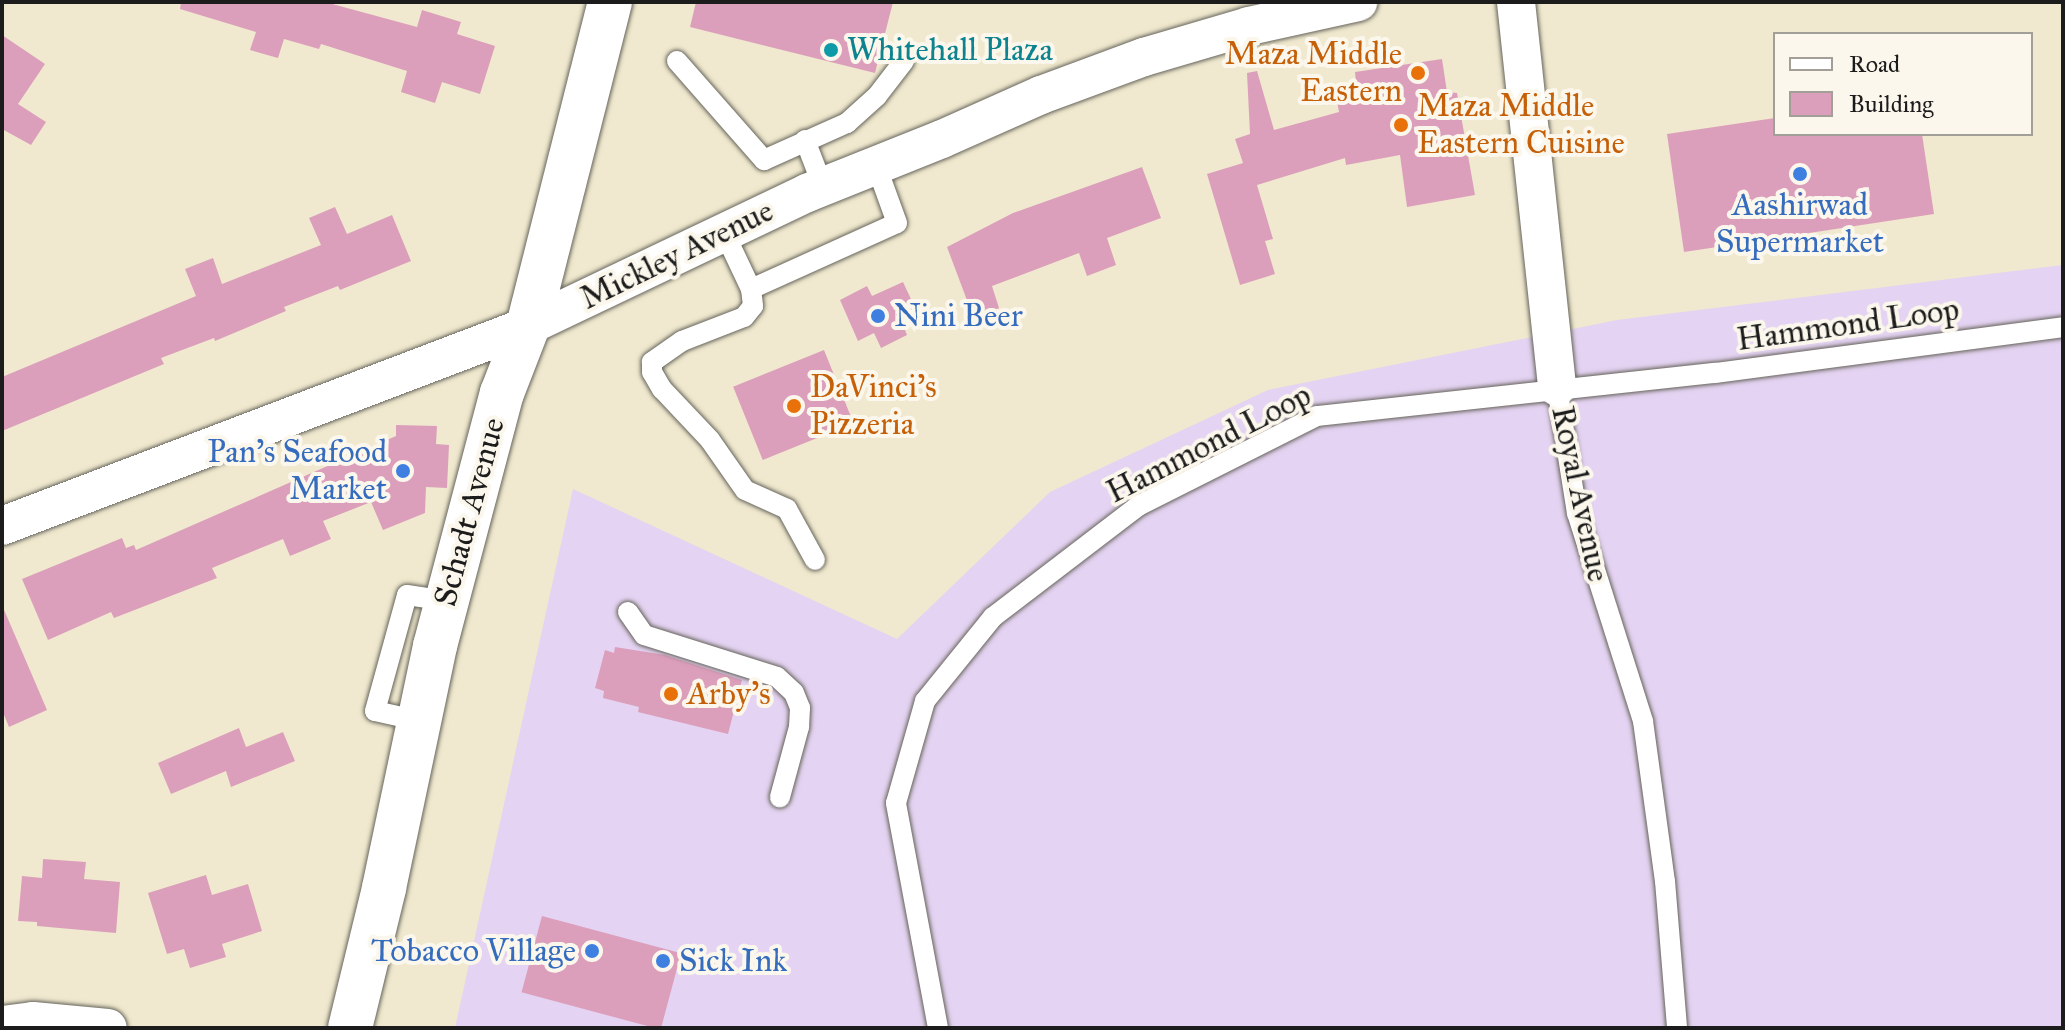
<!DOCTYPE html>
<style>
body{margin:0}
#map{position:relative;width:2065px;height:1030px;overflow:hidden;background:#f0e9cf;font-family:"IM FELL Great Primer",serif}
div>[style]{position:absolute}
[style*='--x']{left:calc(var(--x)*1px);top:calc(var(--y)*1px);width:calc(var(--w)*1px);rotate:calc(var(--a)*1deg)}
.built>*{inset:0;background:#e4d3f2}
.building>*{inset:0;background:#dc9fbb;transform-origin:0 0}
.roads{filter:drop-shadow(0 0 2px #66645b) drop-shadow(0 0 2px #66645b)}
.lane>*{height:20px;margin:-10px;padding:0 10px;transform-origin:10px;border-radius:10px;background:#fff}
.street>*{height:38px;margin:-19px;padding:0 19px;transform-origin:19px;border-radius:19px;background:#fff}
.secondary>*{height:44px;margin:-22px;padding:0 22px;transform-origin:22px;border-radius:22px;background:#fff}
.dots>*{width:22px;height:22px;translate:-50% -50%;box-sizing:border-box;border:4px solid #fbf7ec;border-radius:50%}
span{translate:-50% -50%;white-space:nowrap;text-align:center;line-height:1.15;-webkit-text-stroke:8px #fbf7ec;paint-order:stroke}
.culture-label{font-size:32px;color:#0d838f}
.left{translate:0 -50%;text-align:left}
.food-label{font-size:32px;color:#c56008}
.right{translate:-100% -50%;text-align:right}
.shop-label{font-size:32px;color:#366cbe}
.street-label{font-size:32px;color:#1c1c1c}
.frame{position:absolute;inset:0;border:4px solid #1c1c1c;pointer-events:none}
.legend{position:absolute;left:1773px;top:32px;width:260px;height:104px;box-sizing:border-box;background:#fbf7ec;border:2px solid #a29f99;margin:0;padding:10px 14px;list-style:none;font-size:24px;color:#1c1c1c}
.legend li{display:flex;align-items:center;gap:16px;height:40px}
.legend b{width:40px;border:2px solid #a29f99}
</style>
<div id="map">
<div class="built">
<div style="clip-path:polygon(2063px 265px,2063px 1028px,455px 1028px,573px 489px,897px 639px,1050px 492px,1268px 390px,1617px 320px)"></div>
</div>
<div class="building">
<div style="clip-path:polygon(181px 2px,325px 2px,417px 27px,422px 10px,461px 22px,457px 34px,495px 46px,480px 94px,442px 82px,435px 103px,401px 92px,407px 71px,321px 44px,319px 49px,284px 39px,278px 58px,250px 50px,256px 32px,180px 9px)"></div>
<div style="clip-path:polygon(696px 2px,893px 2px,875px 73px,690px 27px)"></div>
<div style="clip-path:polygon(2px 35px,45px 64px,18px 104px,46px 122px,31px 145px,2px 129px)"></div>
<div style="clip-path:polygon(1442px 59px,1447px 92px,1457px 93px,1475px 195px,1407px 207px,1400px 155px,1346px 165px,1345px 158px,1257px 185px,1273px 239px,1265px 241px,1275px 274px,1240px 285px,1207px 174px,1243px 163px,1235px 139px,1250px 134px,1247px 73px,1257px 71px,1274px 130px,1339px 112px,1336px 95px,1357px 93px,1355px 72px)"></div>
<div style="clip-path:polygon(1775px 118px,1775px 134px,1922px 134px,1934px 214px,1684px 252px,1667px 134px)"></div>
<div style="clip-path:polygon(1142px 167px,1161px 218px,1107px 238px,1116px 265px,1087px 276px,1079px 253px,992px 286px,999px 308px,974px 319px,947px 247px,1013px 213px)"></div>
<div style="clip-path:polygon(335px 207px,347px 234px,392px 215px,411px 261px,340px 290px,338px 286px,284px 307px,286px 311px,215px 341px,214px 338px,161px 358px,164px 364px,2px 431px,2px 377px,196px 296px,185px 269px,213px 258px,222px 284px,321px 245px,309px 218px)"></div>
<div style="clip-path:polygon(903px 282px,917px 312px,901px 320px,907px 335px,881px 348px,874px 333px,858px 341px,840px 300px,867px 286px,872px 296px)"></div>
<div style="left:824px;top:350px;width:79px;height:98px;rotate:68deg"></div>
<div style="clip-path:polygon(396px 425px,437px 426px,436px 444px,449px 445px,447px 488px,426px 487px,425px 513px,383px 530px,371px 502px,323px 521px,331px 539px,290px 556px,283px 539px,212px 568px,217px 578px,114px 618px,111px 612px,48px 640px,22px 579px,122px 538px,126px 548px,134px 545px,136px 550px,396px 436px)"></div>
<div style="clip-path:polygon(2px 605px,47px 710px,9px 727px,2px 710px)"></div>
<div style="clip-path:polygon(615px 647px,665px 655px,742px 680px,728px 734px,638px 712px,639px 707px,603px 698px,604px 691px,595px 688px,605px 650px,614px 653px)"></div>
<div style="clip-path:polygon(239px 728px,246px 747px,283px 732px,295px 761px,231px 787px,226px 771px,171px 794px,158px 763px)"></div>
<div style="clip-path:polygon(43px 859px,86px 862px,84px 879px,120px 882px,116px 933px,37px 926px,37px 922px,18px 921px,22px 876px,42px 878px)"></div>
<div style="clip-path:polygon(206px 875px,212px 895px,248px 884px,262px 931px,222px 944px,226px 957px,190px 968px,184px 949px,167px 954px,148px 893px)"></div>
<div style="left:542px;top:916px;width:144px;height:79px;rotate:15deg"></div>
</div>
<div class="roads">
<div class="lane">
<div style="--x:677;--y:61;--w:132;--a:48.7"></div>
<div style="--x:764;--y:160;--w:91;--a:-24"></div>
<div style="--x:847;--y:123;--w:40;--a:-42"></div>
<div style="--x:877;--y:96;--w:44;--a:-52.4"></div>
<div style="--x:805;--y:140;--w:50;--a:69"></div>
<div style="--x:724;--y:232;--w:63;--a:64.7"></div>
<div style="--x:751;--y:289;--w:17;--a:83"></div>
<div style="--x:753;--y:306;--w:14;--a:129"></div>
<div style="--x:744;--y:317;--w:66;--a:158.8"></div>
<div style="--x:682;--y:341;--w:37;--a:145"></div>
<div style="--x:652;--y:362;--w:10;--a:90"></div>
<div style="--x:652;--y:372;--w:20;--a:60"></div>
<div style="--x:662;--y:389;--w:70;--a:46.7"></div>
<div style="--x:710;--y:440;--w:61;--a:55"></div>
<div style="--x:745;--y:490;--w:46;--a:24.3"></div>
<div style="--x:787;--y:509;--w:58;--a:61.2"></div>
<div style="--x:751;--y:289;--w:160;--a:-24.3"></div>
<div style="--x:897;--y:223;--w:62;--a:-109.9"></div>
<div style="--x:1557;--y:387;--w:128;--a:81"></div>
<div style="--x:1577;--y:513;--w:218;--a:72.4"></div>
<div style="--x:1643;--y:721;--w:162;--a:82.2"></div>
<div style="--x:1665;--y:881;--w:147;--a:85.3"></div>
<div style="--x:628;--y:612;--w:28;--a:55"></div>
<div style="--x:644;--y:635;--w:139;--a:17.5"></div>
<div style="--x:777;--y:677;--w:23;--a:43"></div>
<div style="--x:794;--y:693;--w:16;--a:68"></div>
<div style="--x:800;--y:708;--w:19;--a:93"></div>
<div style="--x:799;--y:727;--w:73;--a:105.2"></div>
<div style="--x:420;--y:721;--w:46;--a:-167.5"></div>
<div style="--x:375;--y:711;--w:120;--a:-74.6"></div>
<div style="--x:407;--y:595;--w:40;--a:8.5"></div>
<div style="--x:938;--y:1028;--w:229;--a:-100.6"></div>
<div style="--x:896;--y:803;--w:106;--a:-74.1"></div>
<div style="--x:925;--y:701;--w:108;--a:-51"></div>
<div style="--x:993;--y:617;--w:183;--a:-37.4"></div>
<div style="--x:1138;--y:506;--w:200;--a:-26.7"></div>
<div style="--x:1317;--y:416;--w:400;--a:-6.2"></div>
<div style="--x:1715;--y:373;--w:351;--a:-7.5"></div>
</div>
<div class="street">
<div style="--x:1516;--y:2;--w:387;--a:83.9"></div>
<div style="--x:2;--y:526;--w:563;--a:-20.82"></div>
<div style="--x:528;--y:326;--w:309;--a:-25.5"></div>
<div style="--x:807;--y:193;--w:145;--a:-21.8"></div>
<div style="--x:942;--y:139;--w:108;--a:-24"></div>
<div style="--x:1041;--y:95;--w:110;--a:-20.3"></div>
<div style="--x:1144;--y:57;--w:109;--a:-16.4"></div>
<div style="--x:1249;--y:26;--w:112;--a:-12.4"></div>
<div style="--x:2;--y:1025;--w:31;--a:-7"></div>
<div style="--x:33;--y:1021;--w:75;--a:5.3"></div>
</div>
<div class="secondary">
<div style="--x:350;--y:1028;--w:144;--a:-76.3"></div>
<div style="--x:384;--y:888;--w:247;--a:-78.1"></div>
<div style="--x:435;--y:646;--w:262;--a:-75.2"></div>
<div style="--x:502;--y:393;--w:72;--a:-68.8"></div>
<div style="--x:528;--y:326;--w:334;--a:-75.8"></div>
</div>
</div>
<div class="dots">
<div style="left:831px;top:50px;background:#0f9aa8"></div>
<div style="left:1418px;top:73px;background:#e8710a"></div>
<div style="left:1401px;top:125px;background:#e8710a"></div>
<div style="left:1800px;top:174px;background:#3f7fe0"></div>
<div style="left:878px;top:316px;background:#3f7fe0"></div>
<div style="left:794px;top:406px;background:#e8710a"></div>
<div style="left:403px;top:471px;background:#3f7fe0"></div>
<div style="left:671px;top:694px;background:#e8710a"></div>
<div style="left:592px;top:951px;background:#3f7fe0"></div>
<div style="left:663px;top:961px;background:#3f7fe0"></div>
</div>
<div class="culture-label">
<span class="left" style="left:847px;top:50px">Whitehall Plaza</span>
</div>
<div class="food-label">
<span class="right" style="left:1402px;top:73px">Maza Middle<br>Eastern</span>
<span class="left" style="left:1417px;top:125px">Maza Middle<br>Eastern Cuisine</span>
<span class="left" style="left:810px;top:406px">DaVinci's<br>Pizzeria</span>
<span class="left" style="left:687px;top:694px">Arby's</span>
</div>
<div class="shop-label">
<span style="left:1800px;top:224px">Aashirwad<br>Supermarket</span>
<span class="left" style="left:894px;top:316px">Nini Beer</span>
<span class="right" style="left:387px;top:471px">Pan's Seafood<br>Market</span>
<span class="right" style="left:576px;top:951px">Tobacco Village</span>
<span class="left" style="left:679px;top:961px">Sick Ink</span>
</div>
<div class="street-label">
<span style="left:677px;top:255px;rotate:-26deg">Mickley Avenue</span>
<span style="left:1848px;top:325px;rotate:-8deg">Hammond Loop</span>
<span style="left:1209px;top:444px;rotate:-27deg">Hammond Loop</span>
<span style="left:1580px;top:494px;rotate:78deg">Royal Avenue</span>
<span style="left:470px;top:512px;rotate:-75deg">Schadt Avenue</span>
</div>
<div class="frame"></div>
<ul class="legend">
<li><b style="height:10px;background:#fff"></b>Road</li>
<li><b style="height:22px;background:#dc9fbb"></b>Building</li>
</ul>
</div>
